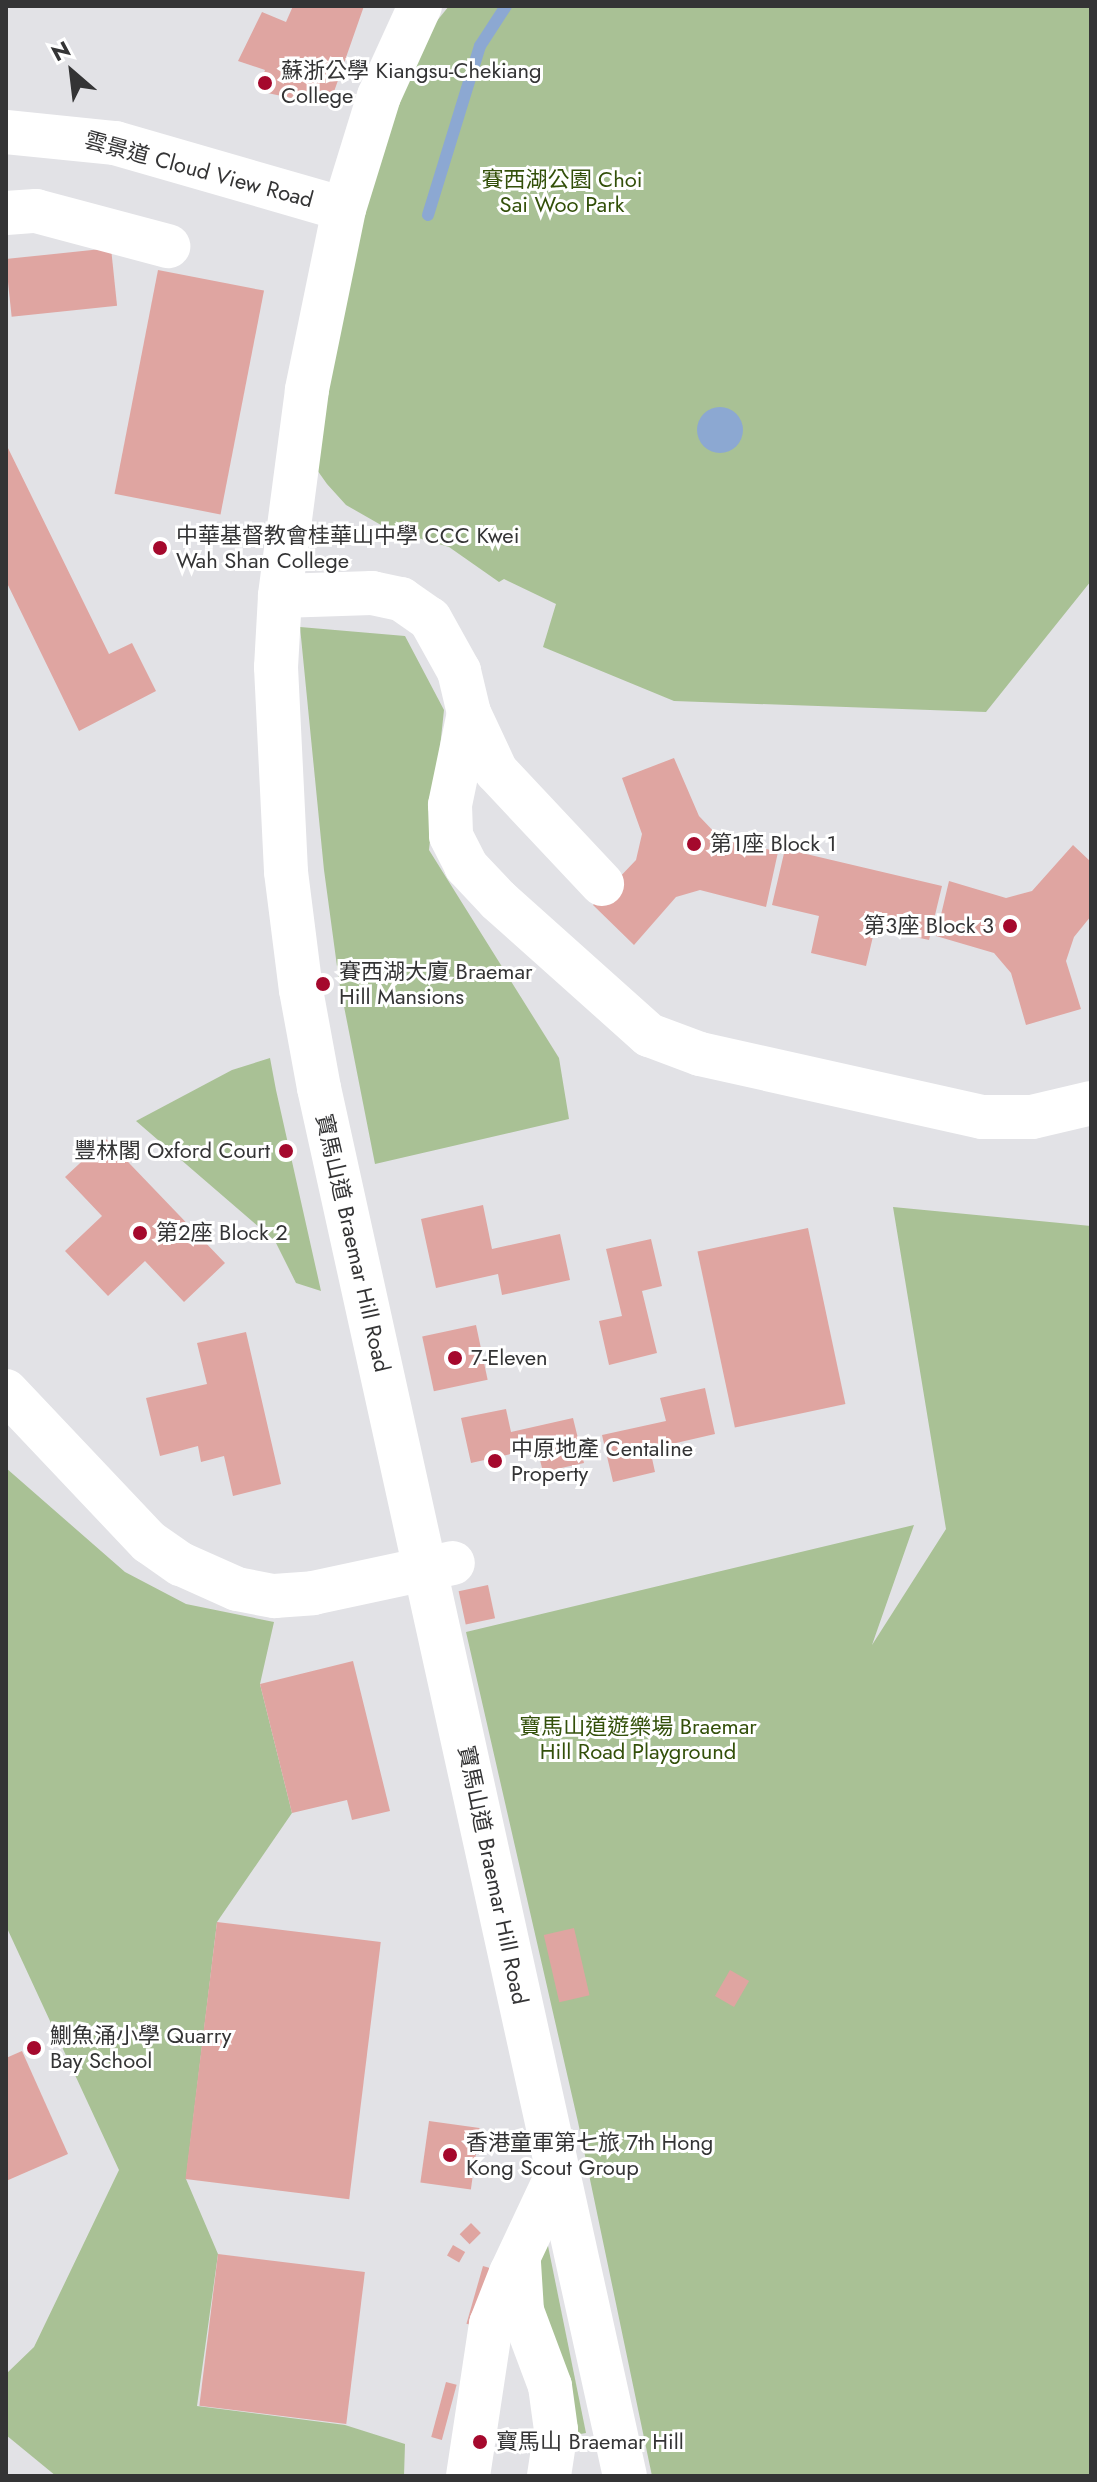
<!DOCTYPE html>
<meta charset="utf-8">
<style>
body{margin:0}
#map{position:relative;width:1097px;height:2482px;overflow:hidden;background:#e2e2e6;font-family:Jost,"Noto Sans TC",sans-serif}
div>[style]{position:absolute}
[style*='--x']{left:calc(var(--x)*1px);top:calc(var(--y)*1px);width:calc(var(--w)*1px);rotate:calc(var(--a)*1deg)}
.green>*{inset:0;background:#a9c195}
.water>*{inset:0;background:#8ca8d2}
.round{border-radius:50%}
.stream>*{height:12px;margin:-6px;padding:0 6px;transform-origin:6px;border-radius:6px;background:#8ca8d2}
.building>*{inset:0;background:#dfa5a1;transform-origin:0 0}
.minor>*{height:44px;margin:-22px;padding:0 22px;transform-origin:22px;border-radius:22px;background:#fff}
.dots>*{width:22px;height:22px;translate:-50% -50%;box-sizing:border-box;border:4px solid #fff;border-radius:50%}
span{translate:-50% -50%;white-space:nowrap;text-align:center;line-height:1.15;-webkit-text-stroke:6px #fff;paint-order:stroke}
.poi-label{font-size:22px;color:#343435}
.left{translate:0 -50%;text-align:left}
.right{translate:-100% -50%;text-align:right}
.street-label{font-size:22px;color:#343435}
.park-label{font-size:22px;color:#33500a}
.frame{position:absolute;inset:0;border:8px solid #343435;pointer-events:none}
.north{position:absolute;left:32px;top:32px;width:80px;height:80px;-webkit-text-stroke:6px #fff;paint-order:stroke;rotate:332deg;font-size:22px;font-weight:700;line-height:32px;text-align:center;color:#343435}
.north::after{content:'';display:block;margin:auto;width:28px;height:36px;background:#343435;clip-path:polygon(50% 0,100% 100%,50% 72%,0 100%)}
</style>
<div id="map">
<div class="green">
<div style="clip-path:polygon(449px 6px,1091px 6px,1091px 581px,986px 712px,674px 701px,543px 647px,556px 604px,504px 579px,499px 582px,449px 547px,388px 529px,346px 505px,327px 484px,310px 460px,333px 324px,392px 120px,423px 38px)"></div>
<div style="clip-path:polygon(300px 627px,405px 636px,444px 710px,429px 850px,559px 1058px,569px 1119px,375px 1164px,339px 981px,324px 870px)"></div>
<div style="clip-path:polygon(270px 1058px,276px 1090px,321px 1291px,296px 1283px,275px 1241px,136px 1121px,232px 1070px)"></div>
<div style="clip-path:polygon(893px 1207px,1091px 1226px,1091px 2476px,652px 2476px,578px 2122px,466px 1632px,914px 1525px,872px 1645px,946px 1529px)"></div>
<div style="clip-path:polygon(6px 1468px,125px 1572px,186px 1604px,274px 1622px,260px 1684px,292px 1813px,217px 1922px,186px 2179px,218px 2254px,197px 2406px,345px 2425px,405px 2444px,404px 2476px,56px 2476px,6px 2435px,6px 2374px,34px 2347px,119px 2170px,6px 1926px)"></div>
<div style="clip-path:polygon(546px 2236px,586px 2433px,564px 2437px,531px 2276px)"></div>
</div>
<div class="water">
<div class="round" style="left:697px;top:407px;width:46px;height:46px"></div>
</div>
<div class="stream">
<div style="--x:428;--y:215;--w:177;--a:-72.9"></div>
<div style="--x:480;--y:46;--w:48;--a:-57"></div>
</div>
<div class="building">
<div style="clip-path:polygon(293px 6px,364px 6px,329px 106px,258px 91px,265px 70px,238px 61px,262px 12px,286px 22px)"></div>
<div style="left:111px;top:248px;width:58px;height:106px;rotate:84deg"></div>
<div style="left:158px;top:270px;width:108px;height:228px;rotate:11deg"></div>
<div style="clip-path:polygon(6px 444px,109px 654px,132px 643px,156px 691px,79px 731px,6px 581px)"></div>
<div style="clip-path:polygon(674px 758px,699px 816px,718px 836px,778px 852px,766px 907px,700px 890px,676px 897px,634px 945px,593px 905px,636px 860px,642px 834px,622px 778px)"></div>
<div style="clip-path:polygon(1073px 845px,1091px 862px,1091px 916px,1074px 937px,1066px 961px,1081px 1009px,1026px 1025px,1011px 973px,994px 953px,936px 936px,949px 881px,1006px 898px,1032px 891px)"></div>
<div style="clip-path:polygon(785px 849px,942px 886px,929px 940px,875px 928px,866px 966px,811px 953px,819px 916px,772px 905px)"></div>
<div style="clip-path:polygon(106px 1139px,225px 1263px,184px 1302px,145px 1261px,108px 1296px,65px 1251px,102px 1216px,65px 1177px)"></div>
<div style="clip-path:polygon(483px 1205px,492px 1249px,560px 1234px,570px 1280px,502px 1295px,498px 1274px,436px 1288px,421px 1219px)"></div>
<div style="left:808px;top:1228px;width:180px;height:113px;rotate:78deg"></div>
<div style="clip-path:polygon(651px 1239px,662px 1286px,642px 1291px,657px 1353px,609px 1365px,599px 1321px,622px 1316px,606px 1249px)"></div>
<div style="left:476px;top:1325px;width:56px;height:55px;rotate:78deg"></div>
<div style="clip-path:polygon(246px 1332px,281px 1484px,233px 1496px,224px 1456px,201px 1462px,198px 1446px,160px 1456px,146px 1398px,207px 1384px,197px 1343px)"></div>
<div style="clip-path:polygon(705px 1388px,715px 1434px,650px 1449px,655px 1472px,613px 1482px,602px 1435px,666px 1421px,660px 1398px)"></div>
<div style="clip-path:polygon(506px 1409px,511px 1432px,573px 1418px,584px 1463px,543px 1472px,537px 1448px,471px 1463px,461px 1418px)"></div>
<div style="left:488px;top:1585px;width:34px;height:30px;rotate:78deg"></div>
<div style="clip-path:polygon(353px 1661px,390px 1811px,352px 1820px,347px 1800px,292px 1813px,260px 1684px)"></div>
<div style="left:217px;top:1922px;width:165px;height:259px;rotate:7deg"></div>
<div style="left:574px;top:1928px;width:69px;height:31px;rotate:77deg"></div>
<div style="left:730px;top:1970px;width:22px;height:30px;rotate:30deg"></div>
<div style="clip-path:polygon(22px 2051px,68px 2154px,6px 2181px,6px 2058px)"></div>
<div style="left:429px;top:2121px;width:51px;height:62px;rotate:8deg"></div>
<div style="left:471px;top:2223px;width:14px;height:16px;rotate:45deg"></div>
<div style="left:453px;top:2245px;width:14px;height:12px;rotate:30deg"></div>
<div style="left:218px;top:2254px;width:148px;height:153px;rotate:7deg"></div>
<div style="left:483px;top:2266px;width:7px;height:60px;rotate:16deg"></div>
<div style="left:446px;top:2382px;width:11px;height:57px;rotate:15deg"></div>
</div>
<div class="minor">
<div style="--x:420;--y:6;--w:99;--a:114.5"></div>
<div style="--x:379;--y:96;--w:118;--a:107.2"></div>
<div style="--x:344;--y:209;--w:185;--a:101.6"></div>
<div style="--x:307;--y:390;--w:208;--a:97.5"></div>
<div style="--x:280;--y:596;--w:71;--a:93.2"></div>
<div style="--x:276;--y:667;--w:205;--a:87.2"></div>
<div style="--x:286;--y:872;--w:119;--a:82.8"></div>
<div style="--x:301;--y:990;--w:100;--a:79.6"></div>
<div style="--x:319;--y:1088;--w:1421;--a:77.57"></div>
<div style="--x:6;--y:132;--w:110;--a:5.8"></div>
<div style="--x:115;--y:143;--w:238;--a:16.1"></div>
<div style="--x:6;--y:213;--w:30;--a:-4"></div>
<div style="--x:36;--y:211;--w:137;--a:14.9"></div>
<div style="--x:280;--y:596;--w:92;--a:-1.9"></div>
<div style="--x:372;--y:593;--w:30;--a:12"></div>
<div style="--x:401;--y:599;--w:35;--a:35"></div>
<div style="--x:430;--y:619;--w:60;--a:60.9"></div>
<div style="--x:459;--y:671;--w:43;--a:76.6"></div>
<div style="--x:469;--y:713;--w:94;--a:101.7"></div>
<div style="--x:450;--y:805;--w:31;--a:88"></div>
<div style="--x:451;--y:836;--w:34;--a:63"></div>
<div style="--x:466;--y:866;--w:47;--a:46.7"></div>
<div style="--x:498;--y:900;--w:203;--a:41.8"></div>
<div style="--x:649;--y:1035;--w:54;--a:20.4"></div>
<div style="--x:700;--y:1054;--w:289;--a:12.6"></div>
<div style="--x:982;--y:1117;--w:50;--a:0"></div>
<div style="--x:1032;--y:1117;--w:61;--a:-13.3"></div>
<div style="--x:469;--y:713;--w:64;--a:65"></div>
<div style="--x:496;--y:771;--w:155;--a:46.8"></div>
<div style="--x:6;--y:1391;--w:208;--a:46.6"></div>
<div style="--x:149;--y:1542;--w:39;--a:35"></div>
<div style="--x:181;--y:1564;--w:61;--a:24.1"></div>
<div style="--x:237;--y:1589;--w:38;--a:11"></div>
<div style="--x:274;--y:1596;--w:39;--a:-4"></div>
<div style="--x:313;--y:1593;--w:143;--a:-12.1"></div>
<div style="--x:519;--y:2263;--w:48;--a:86.4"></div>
<div style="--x:522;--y:2311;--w:80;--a:69.5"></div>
<div style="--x:550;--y:2386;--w:44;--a:82.2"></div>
<div style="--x:556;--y:2430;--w:47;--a:98.7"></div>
<div style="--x:468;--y:2476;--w:154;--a:-81.4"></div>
<div style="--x:491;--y:2324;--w:55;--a:-68.6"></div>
<div style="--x:511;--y:2273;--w:110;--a:-64.8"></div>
</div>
<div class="dots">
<div style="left:265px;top:83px;background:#a5092d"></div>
<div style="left:160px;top:548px;background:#a5092d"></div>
<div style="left:694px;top:844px;background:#a5092d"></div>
<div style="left:1010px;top:926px;background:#a5092d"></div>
<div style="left:323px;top:984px;background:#a5092d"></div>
<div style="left:286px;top:1151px;background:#a5092d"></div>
<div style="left:140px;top:1233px;background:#a5092d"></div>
<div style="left:455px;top:1358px;background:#a5092d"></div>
<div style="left:495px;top:1461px;background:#a5092d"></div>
<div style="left:34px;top:2048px;background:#a5092d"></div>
<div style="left:450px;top:2155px;background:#a5092d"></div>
<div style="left:480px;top:2442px;background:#a5092d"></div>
</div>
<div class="poi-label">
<span class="left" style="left:281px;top:83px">蘇浙公學 Kiangsu-Chekiang<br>College</span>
<span class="left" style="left:176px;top:548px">中華基督教會桂華山中學 CCC Kwei<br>Wah Shan College</span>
<span class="left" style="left:710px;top:844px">第1座 Block 1</span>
<span class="right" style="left:994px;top:926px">第3座 Block 3</span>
<span class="left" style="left:339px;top:984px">賽西湖大廈 Braemar<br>Hill Mansions</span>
<span class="right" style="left:270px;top:1151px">豐林閣 Oxford Court</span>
<span class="left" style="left:156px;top:1233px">第2座 Block 2</span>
<span class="left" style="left:471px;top:1358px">7-Eleven</span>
<span class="left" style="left:511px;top:1461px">中原地產 Centaline<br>Property</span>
<span class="left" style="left:50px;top:2048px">鰂魚涌小學 Quarry<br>Bay School</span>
<span class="left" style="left:466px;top:2155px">香港童軍第七旅 7th Hong<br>Kong Scout Group</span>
<span class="left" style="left:496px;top:2442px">寶馬山 Braemar Hill</span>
</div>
<div class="street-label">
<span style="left:199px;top:170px;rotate:15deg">雲景道 Cloud View Road</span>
<span style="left:353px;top:1243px;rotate:77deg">寶馬山道 Braemar Hill Road</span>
<span style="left:493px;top:1875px;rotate:78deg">寶馬山道 Braemar Hill Road</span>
</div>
<div class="park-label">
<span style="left:562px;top:192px">賽西湖公園 Choi<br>Sai Woo Park</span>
<span style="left:638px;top:1739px">寶馬山道遊樂場 Braemar<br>Hill Road Playground</span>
</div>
<div class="frame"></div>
<div class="north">N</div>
</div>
